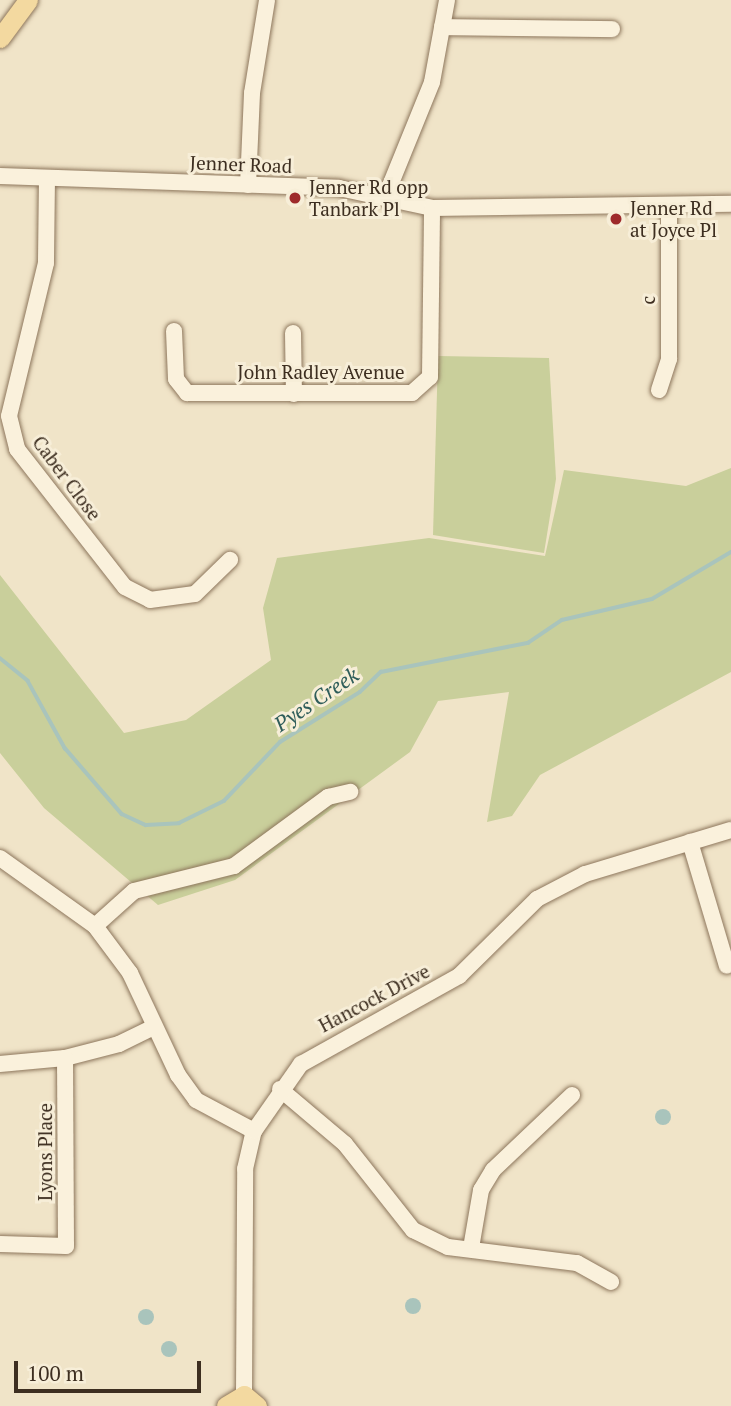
<!DOCTYPE html>
<style>
body{margin:0}
#map{position:relative;width:731px;height:1406px;overflow:hidden;background:#f0e4c8;font-family:"PT Serif",serif}
div>[style]{position:absolute}
[style*='--x']{left:calc(var(--x)*1px);top:calc(var(--y)*1px);width:calc(var(--w)*1px);rotate:calc(var(--a)*1deg)}
.green>*{inset:0;background:#c9cf9b}
.water>*{inset:0;background:#a9c4bc}
.round{border-radius:50%}
.stream>*{height:3.5px;margin:-1.75px;padding:0 1.75px;transform-origin:1.75px;border-radius:1.75px;background:#a9c4bc}
.roads{filter:drop-shadow(0 0 2px #8d765c) drop-shadow(0 0 2px #8d765c)}
.minor>*{height:16px;margin:-8px;padding:0 8px;transform-origin:8px;border-radius:8px;background:#faf1dc}
.major>*{height:19px;margin:-9.5px;padding:0 9.5px;transform-origin:9.5px;border-radius:9.5px;background:#f3d9a0}
.dots>*{width:19px;height:19px;translate:-50% -50%;box-sizing:border-box;border:4px solid #f7eed8;border-radius:50%}
span{translate:-50% -50%;white-space:nowrap;text-align:center;line-height:1.15;-webkit-text-stroke:6px #f7eed8;paint-order:stroke}
.street-label{font-size:19px;color:#3d2e20}
.poi-label{font-size:19px;color:#3d2e20}
.left{translate:0 -50%;text-align:left}
.water-label{font-size:21px;color:#2f5d5a;font-style:italic}
.scale{position:absolute;left:14px;top:1361px;width:187px;height:32px;box-sizing:border-box;border:4px solid #3d2e20;border-top:0;padding-left:9px;font-size:21px;line-height:24px;white-space:nowrap;color:#3d2e20;-webkit-text-stroke:5px #f7eed8;paint-order:stroke}
</style>
<div id="map">
<div class="green">
<div style="clip-path:polygon(438px 356px,549px 358px,556px 479px,544px 553px,433px 535px)"></div>
<div style="clip-path:polygon(731px 468px,731px 672px,540px 775px,512px 816px,487px 822px,509px 692px,438px 701px,410px 752px,235px 880px,158px 905px,44px 808px,0 753px,0 575px,124px 733px,186px 720px,271px 660px,263px 608px,277px 558px,429px 538px,545px 556px,564px 470px,686px 486px)"></div>
</div>
<div class="water">
<div class="round" style="left:655px;top:1109px;width:16px;height:16px"></div>
<div class="round" style="left:405px;top:1298px;width:16px;height:16px"></div>
<div class="round" style="left:138px;top:1309px;width:16px;height:16px"></div>
<div class="round" style="left:161px;top:1341px;width:16px;height:16px"></div>
</div>
<div class="stream">
<div style="--x:0;--y:658;--w:36;--a:39"></div>
<div style="--x:28;--y:681;--w:77;--a:61.1"></div>
<div style="--x:65;--y:748;--w:87;--a:49.2"></div>
<div style="--x:122;--y:814;--w:26;--a:25"></div>
<div style="--x:146;--y:825;--w:33;--a:-3"></div>
<div style="--x:179;--y:823;--w:50;--a:-26.1"></div>
<div style="--x:224;--y:801;--w:81;--a:-46.5"></div>
<div style="--x:280;--y:742;--w:94;--a:-32"></div>
<div style="--x:360;--y:692;--w:29;--a:-44"></div>
<div style="--x:381;--y:672;--w:150;--a:-11.2"></div>
<div style="--x:528;--y:643;--w:41;--a:-34.1"></div>
<div style="--x:562;--y:620;--w:92;--a:-13.1"></div>
<div style="--x:652;--y:599;--w:92;--a:-30.7"></div>
</div>
<div class="roads">
<div class="minor">
<div style="--x:442;--y:27;--w:170;--a:0.7"></div>
<div style="--x:0;--y:176;--w:339;--a:2"></div>
<div style="--x:339;--y:188;--w:95;--a:12.1"></div>
<div style="--x:432;--y:208;--w:299;--a:-0.8"></div>
<div style="--x:47;--y:178;--w:85;--a:90.7"></div>
<div style="--x:46;--y:263;--w:157;--a:103.6"></div>
<div style="--x:9;--y:416;--w:34;--a:76"></div>
<div style="--x:17;--y:449;--w:175;--a:52"></div>
<div style="--x:125;--y:587;--w:28;--a:27"></div>
<div style="--x:150;--y:600;--w:45;--a:-7.6"></div>
<div style="--x:195;--y:594;--w:49;--a:-44.2"></div>
<div style="--x:248;--y:185;--w:92;--a:-87.5"></div>
<div style="--x:252;--y:93;--w:94;--a:-80.8"></div>
<div style="--x:385;--y:198;--w:125;--a:-67.9"></div>
<div style="--x:432;--y:82;--w:83;--a:-79.6"></div>
<div style="--x:174;--y:331;--w:48;--a:87.6"></div>
<div style="--x:176;--y:379;--w:18;--a:52"></div>
<div style="--x:187;--y:393;--w:225;--a:0"></div>
<div style="--x:412;--y:393;--w:24;--a:-42"></div>
<div style="--x:430;--y:377;--w:169;--a:-89.3"></div>
<div style="--x:293;--y:333;--w:61;--a:89.1"></div>
<div style="--x:659;--y:390;--w:33;--a:-72"></div>
<div style="--x:669;--y:359;--w:152;--a:-90"></div>
<div style="--x:690;--y:842;--w:129;--a:73.4"></div>
<div style="--x:0;--y:858;--w:117;--a:35.6"></div>
<div style="--x:95;--y:926;--w:59;--a:53.3"></div>
<div style="--x:130;--y:973;--w:113;--a:64.8"></div>
<div style="--x:178;--y:1075;--w:31;--a:54"></div>
<div style="--x:196;--y:1100;--w:66;--a:28.1"></div>
<div style="--x:95;--y:926;--w:52;--a:-41.9"></div>
<div style="--x:134;--y:891;--w:103;--a:-14"></div>
<div style="--x:234;--y:866;--w:117;--a:-36.3"></div>
<div style="--x:328;--y:797;--w:23;--a:-13"></div>
<div style="--x:0;--y:1064;--w:65;--a:-5.3"></div>
<div style="--x:65;--y:1058;--w:56;--a:-14.5"></div>
<div style="--x:119;--y:1044;--w:39;--a:-26"></div>
<div style="--x:280;--y:1089;--w:85;--a:40.2"></div>
<div style="--x:345;--y:1144;--w:110;--a:51.7"></div>
<div style="--x:413;--y:1230;--w:39;--a:26"></div>
<div style="--x:448;--y:1247;--w:130;--a:7.1"></div>
<div style="--x:577;--y:1263;--w:39;--a:29"></div>
<div style="--x:0;--y:1244;--w:66;--a:1.7"></div>
<div style="--x:66;--y:1246;--w:188;--a:-90.3"></div>
<div style="--x:471;--y:1248;--w:59;--a:-80.2"></div>
<div style="--x:481;--y:1190;--w:23;--a:-59"></div>
<div style="--x:493;--y:1170;--w:109;--a:-43.5"></div>
<div style="--x:244;--y:1395;--w:226;--a:-89.7"></div>
<div style="--x:245;--y:1169;--w:39;--a:-77"></div>
<div style="--x:254;--y:1131;--w:82;--a:-55"></div>
<div style="--x:301;--y:1064;--w:181;--a:-29.1"></div>
<div style="--x:459;--y:976;--w:110;--a:-44.6"></div>
<div style="--x:537;--y:899;--w:54;--a:-27.5"></div>
<div style="--x:585;--y:874;--w:152;--a:-16.8"></div>
</div>
<div class="major">
<div style="--x:0;--y:38;--w:47;--a:-53.6"></div>
<div style="--x:226;--y:1406;--w:21;--a:-31"></div>
<div style="--x:244;--y:1395;--w:17;--a:40"></div>
</div>
</div>
<div class="dots">
<div style="left:295px;top:198px;background:#9e2a2b"></div>
<div style="left:616px;top:219px;background:#9e2a2b"></div>
</div>
<div class="street-label">
<span style="left:241px;top:164px;rotate:2deg">Jenner Road</span>
<span style="left:648px;top:300px;rotate:-90deg">c</span>
<span style="left:321px;top:372px">John Radley Avenue</span>
<span style="left:67px;top:478px;rotate:53deg">Caber Close</span>
<span style="left:374px;top:998px;rotate:-28deg">Hancock Drive</span>
<span style="left:45px;top:1152px;rotate:-90deg">Lyons Place</span>
</div>
<div class="poi-label">
<span class="left" style="left:309px;top:198px">Jenner Rd opp<br>Tanbark Pl</span>
<span class="left" style="left:630px;top:219px">Jenner Rd<br>at Joyce Pl</span>
</div>
<div class="water-label">
<span style="left:316px;top:699px;rotate:-34deg">Pyes Creek</span>
</div>
<div class="scale">100 m</div>
</div>
